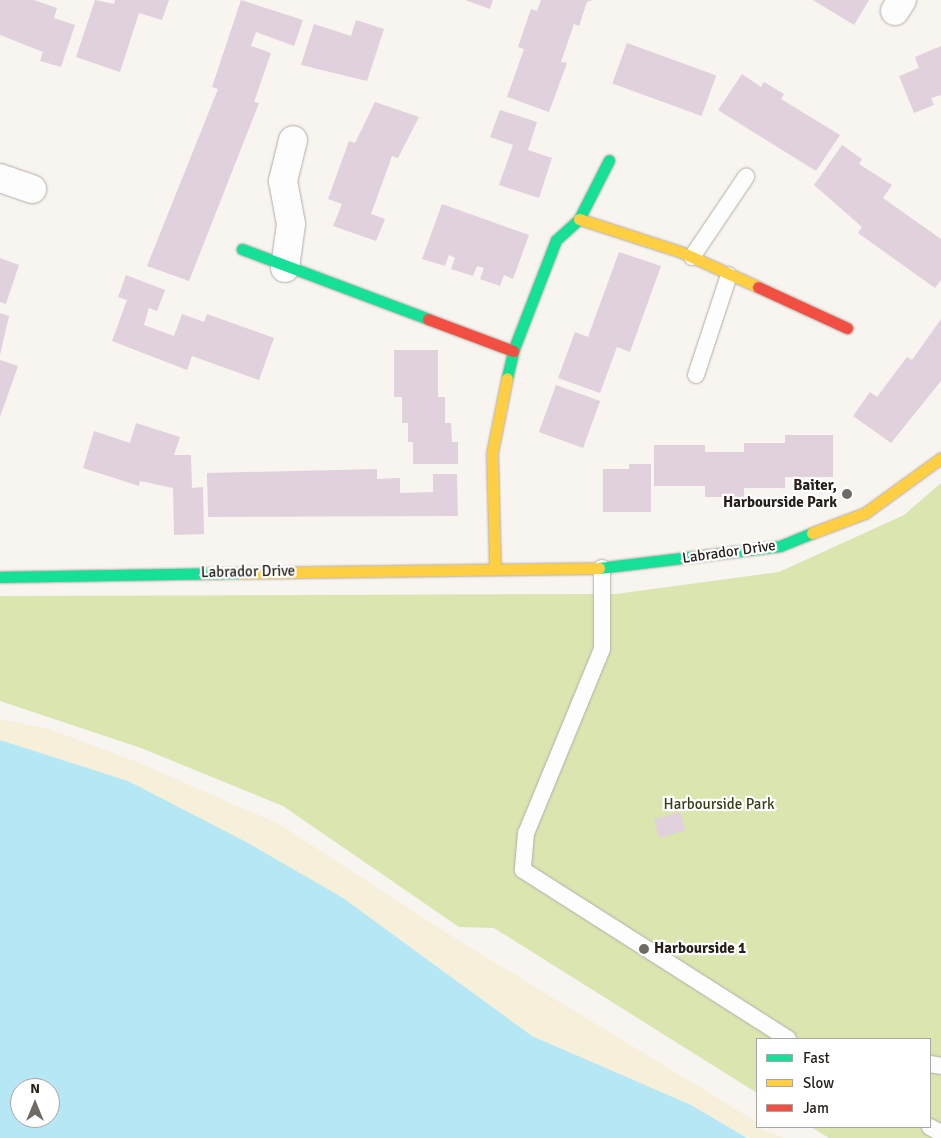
<!DOCTYPE html>
<style>
body{margin:0}
#map{position:relative;width:941px;height:1138px;overflow:hidden;background:#f8f4f0;font-family:Signika,sans-serif}
div>[style]{position:absolute}
[style*='--x']{left:calc(var(--x)*1px);top:calc(var(--y)*1px);width:calc(var(--w)*1px);rotate:calc(var(--a)*1deg)}
.green>*{inset:0;background:#dae5b0}
.sand>*{inset:0;background:#f6efd9}
.water>*{inset:0;background:#b6e7f4}
.building>*{inset:0;background:#e0d1dd;transform-origin:0 0}
.roads{filter:drop-shadow(0 0 1px #b3ada8) drop-shadow(0 0 1px #b3ada8)}
.lane>*{height:16px;margin:-8px;padding:0 8px;transform-origin:8px;border-radius:8px;background:#fefdfd}
.street>*{height:28px;margin:-14px;padding:0 14px;transform-origin:14px;border-radius:14px;background:#fefdfd}
.fast>*{height:11px;margin:-5.5px;padding:0 5.5px;transform-origin:5.5px;border-radius:5.5px;background:#16e098}
.slow>*{height:11px;margin:-5.5px;padding:0 5.5px;transform-origin:5.5px;border-radius:5.5px;background:#ffcf43}
.jam>*{height:11px;margin:-5.5px;padding:0 5.5px;transform-origin:5.5px;border-radius:5.5px;background:#f24e42}
.dots>*{width:14px;height:14px;translate:-50% -50%;box-sizing:border-box;border:2px solid #fff;border-radius:50%}
span{translate:-50% -50%;white-space:nowrap;text-align:center;line-height:1.15;-webkit-text-stroke:4.5px #fff;paint-order:stroke}
.poi-label{font-size:15px;color:#271f19;font-weight:700}
.right{translate:-100% -50%;text-align:right}
.left{translate:0 -50%;text-align:left}
.street-label{font-size:15px;color:#271f19}
.park-label{font-size:15px;color:#353d14}
.legend{position:absolute;left:756px;top:1038px;width:175px;height:90px;box-sizing:border-box;background:#fff;border:1px solid #a9a5a3;margin:0;padding:6px 9px;list-style:none;font-size:15px;color:#271f19}
.legend li{display:flex;align-items:center;gap:10px;height:25px}
.legend b{width:25px;border:1px solid #a9a5a3}
.north{position:absolute;left:10px;top:1078px;width:50px;height:50px;box-sizing:border-box;background:#fff;border:1px solid #a9a5a3;border-radius:50%;rotate:0deg;font-size:14px;font-weight:700;line-height:20px;text-align:center;color:#271f19}
.north::after{content:'';display:block;margin:auto;width:18px;height:22px;background:#706a64;clip-path:polygon(50% 0,100% 100%,50% 72%,0 100%)}
</style>
<div id="map">
<div class="green">
<div style="clip-path:polygon(941px 483px,941px 1138px,829px 1138px,811px 1127px,930px 1127px,930px 1039px,757px 1039px,757px 1093px,494px 928px,459px 927px,283px 806px,141px 748px,0 701px,0 596px,616px 594px,779px 572px,904px 515px)"></div>
</div>
<div class="sand">
<div style="clip-path:polygon(0 719px,49px 729px,137px 762px,279px 824px,453px 937px,757px 1122px,757px 1127px,784px 1138px,747px 1138px,691px 1105px,532px 1036px,343px 898px,128px 781px,0 740px)"></div>
</div>
<div class="water">
<div style="clip-path:polygon(evenodd,0 740px,128px 781px,248px 843px,343px 898px,532px 1036px,691px 1105px,747px 1138px,0 1138px,0 740px,20px 1088px,50px 1088px,50px 1118px,20px 1118px,20px 1088px)"></div>
</div>
<div class="building">
<div style="clip-path:polygon(0 0,34px 0,57px 8px,54px 18px,75px 25px,61px 67px,40px 61px,43px 52px,0 35px)"></div>
<div style="clip-path:polygon(95px 0,114px 4px,115px 0,169px 0,162px 20px,139px 13px,120px 72px,76px 57px)"></div>
<div style="clip-path:polygon(241px 0,303px 20px,294px 46px,256px 32px,251px 46px,271px 53px,254px 102px,259px 103px,189px 281px,147px 266px,218px 89px,212px 87px)"></div>
<div style="clip-path:polygon(465px 0,493px 0,490px 9px)"></div>
<div style="clip-path:polygon(541px 0,593px 0,587px 2px,579px 26px,574px 24px,561px 62px,567px 63px,549px 112px,507px 97px,524px 49px,518px 47px,531px 9px,537px 11px)"></div>
<div style="clip-path:polygon(813px 0,869px 0,854px 25px)"></div>
<div style="clip-path:polygon(356px 20px,384px 29px,367px 81px,301px 65px,314px 24px,351px 36px)"></div>
<div style="left:627px;top:43px;width:95px;height:43px;rotate:20deg"></div>
<div style="clip-path:polygon(941px 46px,941px 95px,931px 98px,934px 105px,914px 113px,899px 76px,919px 68px,915px 57px)"></div>
<div style="clip-path:polygon(742px 74px,761px 87px,764px 82px,784px 94px,781px 99px,840px 135px,816px 171px,718px 110px)"></div>
<div style="clip-path:polygon(375px 102px,419px 117px,398px 158px,392px 156px,371px 214px,385px 219px,376px 241px,333px 226px,342px 204px,328px 199px,349px 141px,355px 143px)"></div>
<div style="clip-path:polygon(500px 110px,537px 122px,528px 150px,552px 158px,539px 198px,499px 185px,513px 145px,490px 137px)"></div>
<div style="clip-path:polygon(842px 145px,862px 159px,859px 164px,892px 185px,883px 198px,941px 239px,941px 280px,935px 288px,858px 233px,862px 227px,814px 185px)"></div>
<div style="clip-path:polygon(442px 204px,529px 235px,513px 279px,504px 275px,500px 286px,480px 279px,484px 268px,477px 266px,473px 276px,451px 269px,455px 258px,449px 255px,445px 266px,422px 259px)"></div>
<div style="clip-path:polygon(619px 252px,661px 266px,630px 352px,617px 347px,600px 393px,558px 378px,575px 332px,588px 337px)"></div>
<div style="clip-path:polygon(0 258px,19px 265px,6px 304px,0 302px)"></div>
<div style="clip-path:polygon(126px 275px,165px 290px,157px 311px,149px 308px,144px 325px,174px 336px,182px 314px,204px 322px,207px 314px,274px 338px,259px 380px,192px 356px,187px 370px,112px 341px,127px 300px,118px 297px)"></div>
<div style="clip-path:polygon(0 313px,9px 316px,0 355px)"></div>
<div style="clip-path:polygon(941px 319px,941px 381px,891px 443px,853px 416px,870px 392px,877px 397px,907px 357px,912px 360px)"></div>
<div style="clip-path:polygon(394px 350px,438px 350px,438px 397px,445px 397px,445px 423px,451px 423px,452px 442px,458px 442px,458px 464px,413px 464px,413px 442px,408px 442px,408px 423px,402px 423px,402px 397px,394px 397px)"></div>
<div style="clip-path:polygon(0 360px,18px 366px,0 417px)"></div>
<div style="left:556px;top:385px;width:47px;height:50px;rotate:20deg"></div>
<div style="clip-path:polygon(136px 423px,180px 437px,174px 455px,191px 455px,192px 488px,203px 487px,204px 534px,174px 535px,173px 488px,140px 481px,139px 486px,83px 468px,94px 431px,130px 443px)"></div>
<div style="clip-path:polygon(785px 435px,833px 435px,833px 477px,785px 477px,785px 488px,744px 488px,744px 497px,705px 497px,705px 486px,654px 486px,654px 445px,705px 445px,705px 452px,744px 452px,744px 443px,785px 443px)"></div>
<div style="clip-path:polygon(629px 464px,651px 464px,651px 512px,603px 512px,603px 469px,629px 469px)"></div>
<div style="clip-path:polygon(377px 469px,377px 479px,400px 478px,400px 493px,433px 492px,433px 474px,457px 474px,458px 516px,208px 517px,207px 473px)"></div>
<div style="left:680px;top:812px;width:19px;height:27px;rotate:74deg"></div>
</div>
<div class="roads">
<div class="lane">
<div style="--x:692;--y:257;--w:97;--a:-56"></div>
<div style="--x:696;--y:375;--w:105;--a:-71.7"></div>
<div style="--x:602;--y:568;--w:81;--a:90"></div>
<div style="--x:602;--y:649;--w:199;--a:112.4"></div>
<div style="--x:526;--y:833;--w:37;--a:95"></div>
<div style="--x:523;--y:870;--w:314;--a:32.5"></div>
<div style="--x:930;--y:1064;--w:11;--a:10"></div>
<div style="--x:930;--y:1127;--w:13;--a:29"></div>
</div>
<div class="street">
<div style="--x:895;--y:11;--w:13;--a:-58"></div>
<div style="--x:0;--y:178;--w:34;--a:19"></div>
<div style="--x:285;--y:268;--w:44;--a:-82.2"></div>
<div style="--x:291;--y:224;--w:44;--a:-100.5"></div>
<div style="--x:283;--y:181;--w:42;--a:-76.3"></div>
</div>
<div class="fast">
<div style="--x:242;--y:249;--w:199;--a:20.6"></div>
<div style="--x:507;--y:378;--w:28;--a:-77"></div>
<div style="--x:513;--y:351;--w:119;--a:-68.8"></div>
<div style="--x:556;--y:240;--w:31;--a:-42"></div>
<div style="--x:579;--y:219;--w:66;--a:-63"></div>
<div style="--x:599;--y:568;--w:182;--a:-6.9"></div>
<div style="--x:780;--y:546;--w:35;--a:-22"></div>
<div style="--x:0;--y:577;--w:241;--a:-1"></div>
</div>
<div class="slow">
<div style="--x:579;--y:219;--w:107;--a:17.9"></div>
<div style="--x:681;--y:252;--w:85;--a:24.4"></div>
<div style="--x:812;--y:533;--w:57;--a:-20.7"></div>
<div style="--x:865;--y:513;--w:94;--a:-35.9"></div>
<div style="--x:495;--y:569;--w:116;--a:-91.5"></div>
<div style="--x:492;--y:453;--w:76;--a:-78.7"></div>
<div style="--x:241;--y:573;--w:358;--a:-0.8"></div>
</div>
<div class="jam">
<div style="--x:758;--y:287;--w:98;--a:24.7"></div>
<div style="--x:428;--y:319;--w:91;--a:20.6"></div>
</div>
</div>
<div class="dots">
<div style="left:847px;top:494px;background:#706a64"></div>
<div style="left:644px;top:949px;background:#706a64"></div>
</div>
<div class="poi-label">
<span class="right" style="left:837px;top:494px">Baiter,<br>Harbourside Park</span>
<span class="left" style="left:654px;top:949px">Harbourside 1</span>
</div>
<div class="street-label">
<span style="left:729px;top:552px;rotate:-8deg">Labrador Drive</span>
<span style="left:248px;top:572px;rotate:-1deg">Labrador Drive</span>
</div>
<div class="park-label">
<span style="left:719px;top:805px">Harbourside Park</span>
</div>
<ul class="legend">
<li><b style="height:6px;background:#16e098"></b>Fast</li>
<li><b style="height:6px;background:#ffcf43"></b>Slow</li>
<li><b style="height:6px;background:#f24e42"></b>Jam</li>
</ul>
<div class="north">N</div>
</div>
